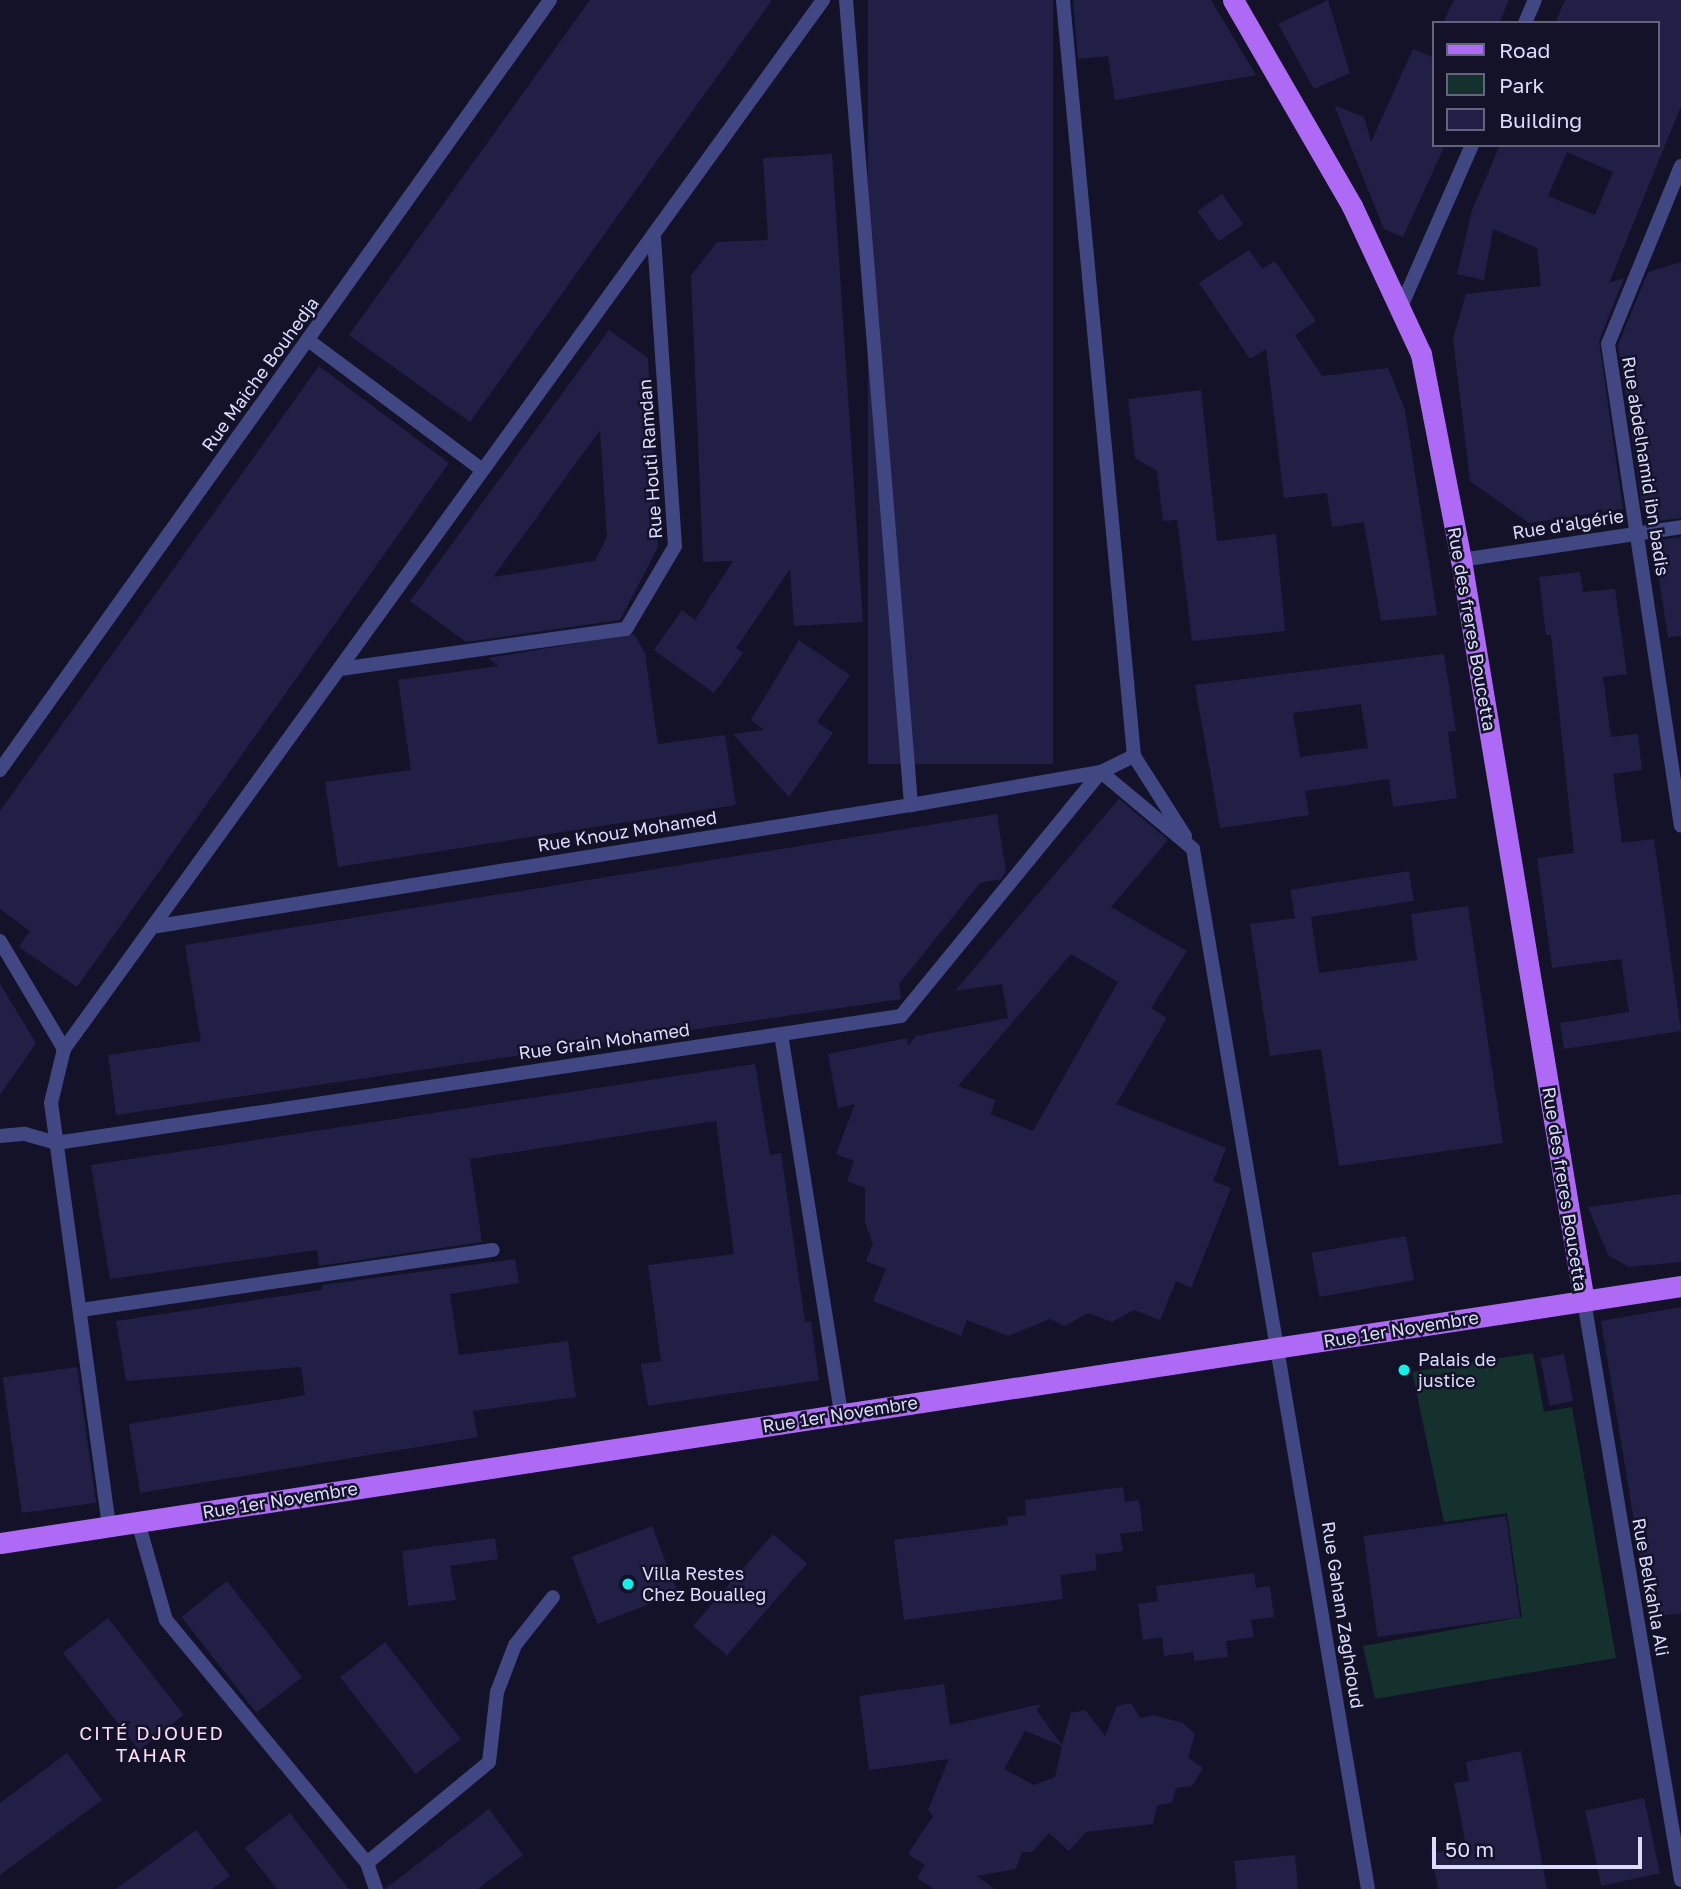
<!DOCTYPE html>
<meta charset="utf-8">
<style>
body{margin:0}
#map{position:relative;width:1681px;height:1889px;overflow:hidden;background:#131228;font-family:"Golos Text",sans-serif}
div>[style]{position:absolute}
[style*='--x']{left:calc(var(--x)*1px);top:calc(var(--y)*1px);width:calc(var(--w)*1px);rotate:calc(var(--a)*1deg)}
.green>*{inset:0;background:#15312d}
.building>*{inset:0;background:#221f47;transform-origin:0 0}
.street>*{height:14px;margin:-7px;padding:0 7px;transform-origin:7px;border-radius:7px;background:#404783}
.primary>*{height:21px;margin:-10.5px;padding:0 10.5px;transform-origin:10.5px;border-radius:10.5px;background:#ae6af5}
.dots>*{width:19px;height:19px;translate:-50% -50%;box-sizing:border-box;border:4px solid #131228;border-radius:50%}
span{translate:-50% -50%;white-space:nowrap;text-align:center;line-height:1.15;-webkit-text-stroke:5px #131228;paint-order:stroke}
.street-label{font-size:18px;color:#dbdcfd}
.poi-label{font-size:18px;color:#dbdcfd}
.left{translate:0 -50%;text-align:left}
.neighbourhood-label{font-size:19px;color:#fdddf5;letter-spacing:2px}
.legend{position:absolute;left:1432px;top:21px;width:228px;height:126px;box-sizing:border-box;background:#131228;border:2px solid #63637d;margin:0;padding:9px 12px;list-style:none;font-size:21px;color:#dbdcfd}
.legend li{display:flex;align-items:center;gap:14px;height:35px}
.legend b{width:35px;border:2px solid #63637d}
.scale{position:absolute;left:1432px;top:1837px;width:210px;height:32px;box-sizing:border-box;border:4px solid #dbdcfd;border-top:0;padding-left:9px;font-size:21px;line-height:24px;white-space:nowrap;color:#dbdcfd;-webkit-text-stroke:5px #131228;paint-order:stroke}
</style>
<div id="map">
<div class="green">
<div style="clip-path:polygon(1533px 1353px,1544px 1412px,1572px 1407px,1616px 1658px,1375px 1699px,1363px 1646px,1522px 1617px,1507px 1513px,1444px 1522px,1412px 1372px)"></div>
</div>
<div class="building">
<div style="clip-path:polygon(590px 0,772px 0,470px 422px,349px 335px)"></div>
<div style="left:868px;top:0;width:185px;height:764px"></div>
<div style="clip-path:polygon(1073px 0,1211px 0,1256px 75px,1115px 100px,1108px 56px,1078px 59px)"></div>
<div style="clip-path:polygon(1328px 0,1350px 73px,1314px 89px,1278px 24px)"></div>
<div style="clip-path:polygon(1454px 0,1509px 0,1499px 23px,1443px 23px)"></div>
<div style="clip-path:polygon(evenodd,1565px 0,1681px 0,1681px 106px,1609px 283px,1624px 278px,1599px 341px,1623px 509px,1529px 523px,1470px 481px,1453px 338px,1466px 294px,1541px 286px,1537px 248px,1493px 229px,1484px 280px,1457px 274px,1472px 210px,1500px 145px,1658px 145px,1658px 23px,1555px 23px,1565px 0,1567px 152px,1613px 172px,1595px 215px,1548px 196px,1567px 152px)"></div>
<div style="clip-path:polygon(1413px 49px,1434px 58px,1434px 145px,1445px 145px,1403px 237px,1384px 229px,1334px 105px,1364px 117px,1371px 142px)"></div>
<div style="clip-path:polygon(832px 154px,863px 622px,794px 626px,790px 569px,736px 648px,743px 653px,714px 693px,654px 650px,682px 610px,695px 620px,733px 561px,703px 562px,691px 275px,717px 242px,768px 240px,763px 158px)"></div>
<div style="left:1222px;top:194px;width:37px;height:30px;rotate:55deg"></div>
<div style="clip-path:polygon(1249px 250px,1262px 269px,1275px 261px,1316px 321px,1295px 335px,1322px 376px,1388px 368px,1405px 410px,1437px 615px,1381px 621px,1364px 522px,1332px 527px,1327px 493px,1284px 498px,1266px 349px,1250px 359px,1199px 283px)"></div>
<div style="clip-path:polygon(1681px 262px,1681px 518px,1651px 522px,1642px 506px,1618px 345px,1648px 272px)"></div>
<div style="clip-path:polygon(evenodd,609px 330px,648px 358px,658px 547px,620px 620px,466px 642px,410px 601px,609px 330px,600px 430px,607px 537px,595px 561px,493px 577px,600px 430px)"></div>
<div style="clip-path:polygon(319px 366px,449px 463px,77px 987px,19px 947px,30px 931px,0 909px,0 811px)"></div>
<div style="clip-path:polygon(1201px 390px,1217px 541px,1276px 534px,1285px 631px,1192px 641px,1177px 520px,1163px 521px,1157px 471px,1135px 458px,1128px 399px)"></div>
<div style="clip-path:polygon(1681px 537px,1681px 636px,1668px 637px,1653px 541px)"></div>
<div style="clip-path:polygon(1580px 572px,1583px 592px,1615px 589px,1627px 674px,1603px 677px,1611px 737px,1638px 734px,1642px 770px,1613px 774px,1622px 843px,1654px 839px,1681px 1031px,1564px 1049px,1560px 1023px,1629px 1012px,1621px 959px,1552px 968px,1537px 858px,1574px 853px,1551px 635px,1546px 635px,1539px 577px)"></div>
<div style="clip-path:polygon(634px 634px,645px 653px,658px 744px,725px 735px,736px 805px,338px 867px,325px 782px,411px 770px,398px 680px,499px 666px,488px 658px)"></div>
<div style="clip-path:polygon(799px 640px,850px 675px,817px 722px,833px 733px,789px 797px,733px 734px,764px 730px,751px 720px)"></div>
<div style="clip-path:polygon(evenodd,1444px 654px,1456px 731px,1448px 732px,1457px 798px,1393px 807px,1389px 779px,1305px 791px,1309px 815px,1220px 828px,1195px 685px,1444px 654px,1361px 704px,1368px 748px,1300px 757px,1293px 713px,1361px 704px)"></div>
<div style="clip-path:polygon(evenodd,1119px 799px,1168px 840px,1111px 907px,1187px 951px,1151px 1008px,1167px 1018px,1116px 1104px,1226px 1148px,1213px 1181px,1231px 1188px,1191px 1288px,1176px 1281px,1160px 1320px,1134px 1310px,1112px 1322px,1088px 1313px,1065px 1326px,1050px 1319px,1008px 1336px,967px 1320px,961px 1336px,873px 1301px,886px 1269px,866px 1261px,873px 1244px,865px 1222px,865px 1188px,847px 1181px,854px 1161px,836px 1154px,855px 1104px,838px 1108px,828px 1054px,907px 1038px,908px 1046px,916px 1036px,1008px 1018px,1002px 984px,955px 991px,1119px 799px,1071px 954px,1118px 982px,1033px 1131px,990px 1114px,996px 1100px,958px 1086px,1071px 954px)"></div>
<div style="clip-path:polygon(997px 814px,1006px 872px,1001px 879px,980px 883px,899px 984px,901px 999px,116px 1115px,108px 1055px,201px 1041px,185px 945px)"></div>
<div style="left:1409px;top:871px;width:30px;height:120px;rotate:81deg"></div>
<div style="clip-path:polygon(1468px 906px,1503px 1143px,1339px 1166px,1321px 1049px,1270px 1056px,1250px 924px,1311px 916px,1319px 973px,1417px 960px,1411px 914px)"></div>
<div style="clip-path:polygon(0 984px,36px 1043px,0 1095px)"></div>
<div style="clip-path:polygon(755px 1064px,770px 1155px,781px 1153px,805px 1322px,811px 1321px,819px 1380px,648px 1406px,641px 1364px,661px 1361px,648px 1265px,734px 1254px,716px 1121px,470px 1159px,482px 1242px,319px 1266px,317px 1250px,110px 1279px,91px 1165px)"></div>
<div style="clip-path:polygon(1681px 1194px,1681px 1262px,1629px 1267px,1608px 1255px,1588px 1207px)"></div>
<div style="left:1406px;top:1236px;width:45px;height:96px;rotate:80deg"></div>
<div style="clip-path:polygon(515px 1259px,519px 1283px,450px 1294px,459px 1355px,568px 1341px,576px 1397px,473px 1411px,478px 1437px,140px 1493px,129px 1424px,305px 1395px,301px 1367px,126px 1381px,116px 1321px,322px 1290px,322px 1285px)"></div>
<div style="clip-path:polygon(1681px 1307px,1681px 1613px,1650px 1618px,1601px 1321px)"></div>
<div style="left:1564px;top:1354px;width:48px;height:24px;rotate:79deg"></div>
<div style="left:77px;top:1367px;width:137px;height:75px;rotate:82deg"></div>
<div style="clip-path:polygon(1123px 1487px,1125px 1502px,1139px 1500px,1143px 1531px,1120px 1534px,1123px 1551px,1095px 1555px,1097px 1570px,1060px 1575px,1063px 1599px,904px 1620px,894px 1540px,1008px 1525px,1007px 1517px,1026px 1515px,1025px 1500px)"></div>
<div style="left:1506px;top:1516px;width:102px;height:144px;rotate:82deg"></div>
<div style="left:652px;top:1526px;width:72px;height:86px;rotate:69deg"></div>
<div style="left:773px;top:1534px;width:45px;height:122px;rotate:41deg"></div>
<div style="clip-path:polygon(495px 1538px,498px 1559px,450px 1566px,456px 1600px,408px 1606px,402px 1551px)"></div>
<div style="clip-path:polygon(1254px 1573px,1256px 1588px,1270px 1586px,1274px 1617px,1251px 1620px,1254px 1637px,1226px 1641px,1228px 1657px,1194px 1661px,1193px 1652px,1164px 1656px,1162px 1637px,1143px 1640px,1138px 1604px,1158px 1601px,1156px 1586px)"></div>
<div style="left:227px;top:1581px;width:122px;height:58px;rotate:52deg"></div>
<div style="left:108px;top:1618px;width:123px;height:57px;rotate:52deg"></div>
<div style="left:385px;top:1642px;width:123px;height:57px;rotate:52deg"></div>
<div style="clip-path:polygon(evenodd,944px 1684px,950px 1725px,1041px 1704px,1037px 1711px,1062px 1745px,1071px 1713px,1085px 1710px,1105px 1736px,1117px 1706px,1131px 1703px,1140px 1718px,1154px 1715px,1183px 1723px,1195px 1734px,1188px 1758px,1203px 1768px,1192px 1786px,1176px 1788px,1172px 1803px,1157px 1805px,1153px 1824px,1086px 1832px,1069px 1851px,1049px 1833px,1032px 1852px,1022px 1852px,1016px 1869px,977px 1876px,994px 1889px,934px 1889px,917px 1878px,925px 1865px,908px 1854px,933px 1816px,928px 1810px,949px 1759px,869px 1770px,859px 1696px,944px 1684px,1025px 1731px,1062px 1746px,1055px 1777px,1034px 1785px,1004px 1769px,1025px 1731px)"></div>
<div style="clip-path:polygon(1521px 1751px,1547px 1889px,1438px 1889px,1431px 1853px,1466px 1846px,1454px 1783px,1469px 1781px,1466px 1762px)"></div>
<div style="clip-path:polygon(67px 1753px,102px 1800px,0 1875px,0 1803px)"></div>
<div style="left:1644px;top:1798px;width:77px;height:60px;rotate:78deg"></div>
<div style="clip-path:polygon(489px 1809px,523px 1855px,478px 1889px,385px 1889px)"></div>
<div style="clip-path:polygon(290px 1813px,349px 1889px,277px 1889px,245px 1848px)"></div>
<div style="clip-path:polygon(196px 1830px,230px 1876px,212px 1889px,116px 1889px)"></div>
<div style="clip-path:polygon(1295px 1855px,1298px 1889px,1237px 1889px,1234px 1861px)"></div>
</div>
<div class="street">
<div style="--x:846;--y:0;--w:808;--a:85.38"></div>
<div style="--x:1525;--y:23;--w:25;--a:-67"></div>
<div style="--x:1681;--y:166;--w:192;--a:112.3"></div>
<div style="--x:1608;--y:344;--w:487;--a:81.4"></div>
<div style="--x:1400;--y:309;--w:179;--a:-66.3"></div>
<div style="--x:308;--y:340;--w:214;--a:36.7"></div>
<div style="--x:1461;--y:560;--w:222;--a:-8.5"></div>
<div style="--x:340;--y:669;--w:289;--a:-8"></div>
<div style="--x:626;--y:629;--w:96;--a:-59.4"></div>
<div style="--x:675;--y:546;--w:311;--a:-93.9"></div>
<div style="--x:1134;--y:756;--w:95;--a:57.5"></div>
<div style="--x:0;--y:770;--w:946;--a:-54.46"></div>
<div style="--x:1101;--y:772;--w:120;--a:39.9"></div>
<div style="--x:1193;--y:849;--w:1055;--a:80.45"></div>
<div style="--x:158;--y:926;--w:763;--a:-9.13"></div>
<div style="--x:911;--y:805;--w:193;--a:-9.9"></div>
<div style="--x:1101;--y:772;--w:37;--a:-26"></div>
<div style="--x:1134;--y:756;--w:759;--a:-95.37"></div>
<div style="--x:0;--y:941;--w:126;--a:59.3"></div>
<div style="--x:781;--y:1034;--w:385;--a:81"></div>
<div style="--x:0;--y:1136;--w:25;--a:-5"></div>
<div style="--x:25;--y:1134;--w:32;--a:16"></div>
<div style="--x:56;--y:1143;--w:854;--a:-8.55"></div>
<div style="--x:901;--y:1016;--w:315;--a:-50.7"></div>
<div style="--x:1584;--y:1301;--w:587;--a:80.49"></div>
<div style="--x:81;--y:1310;--w:416;--a:-8.3"></div>
<div style="--x:138;--y:1522;--w:102;--a:74.1"></div>
<div style="--x:166;--y:1620;--w:315;--a:50.4"></div>
<div style="--x:367;--y:1863;--w:28;--a:71"></div>
<div style="--x:109;--y:1526;--w:427;--a:-97.8"></div>
<div style="--x:51;--y:1103;--w:56;--a:-76.5"></div>
<div style="--x:64;--y:1049;--w:1295;--a:-54.11"></div>
<div style="--x:367;--y:1863;--w:158;--a:-39.6"></div>
<div style="--x:489;--y:1762;--w:70;--a:-83.5"></div>
<div style="--x:497;--y:1692;--w:50;--a:-69"></div>
<div style="--x:515;--y:1645;--w:61;--a:-51.6"></div>
</div>
<div class="primary">
<div style="--x:1233;--y:0;--w:238;--a:60"></div>
<div style="--x:1352;--y:206;--w:163;--a:65"></div>
<div style="--x:1421;--y:354;--w:210;--a:79"></div>
<div style="--x:1461;--y:560;--w:751;--a:80.58"></div>
<div style="--x:0;--y:1543;--w:1701;--a:-8.69"></div>
</div>
<div class="dots">
<div style="left:1404px;top:1370px;background:#14efe8"></div>
<div style="left:628px;top:1584px;background:#14efe8"></div>
</div>
<div class="street-label">
<span style="left:260px;top:374px;rotate:-54deg">Rue Maiche Bouhedja</span>
<span style="left:650px;top:459px;rotate:-94deg">Rue Houti Ramdan</span>
<span style="left:1646px;top:466px;rotate:81deg">Rue abdelhamid ibn badis</span>
<span style="left:1568px;top:524px;rotate:-9deg">Rue d'algérie</span>
<span style="left:1472px;top:629px;rotate:80deg">Rue des freres Boucetta</span>
<span style="left:627px;top:831px;rotate:-9deg">Rue Knouz Mohamed</span>
<span style="left:604px;top:1041px;rotate:-8deg">Rue Grain Mohamed</span>
<span style="left:1565px;top:1189px;rotate:81deg">Rue des freres Boucetta</span>
<span style="left:1401px;top:1329px;rotate:-9deg">Rue 1er Novembre</span>
<span style="left:840px;top:1414px;rotate:-9deg">Rue 1er Novembre</span>
<span style="left:280px;top:1500px;rotate:-9deg">Rue 1er Novembre</span>
<span style="left:1651px;top:1587px;rotate:80deg">Rue Belkahla Ali</span>
<span style="left:1343px;top:1615px;rotate:81deg">Rue Gaham Zaghdoud</span>
</div>
<div class="poi-label">
<span class="left" style="left:1418px;top:1370px">Palais de<br>justice</span>
<span class="left" style="left:642px;top:1584px">Villa Restes<br>Chez Boualleg</span>
</div>
<div class="neighbourhood-label">
<span style="left:152px;top:1744px">CITÉ DJOUED<br>TAHAR</span>
</div>
<ul class="legend">
<li><b style="height:9px;background:#ae6af5"></b>Road</li>
<li><b style="height:19px;background:#15312d"></b>Park</li>
<li><b style="height:19px;background:#221f47"></b>Building</li>
</ul>
<div class="scale">50 m</div>
</div>
